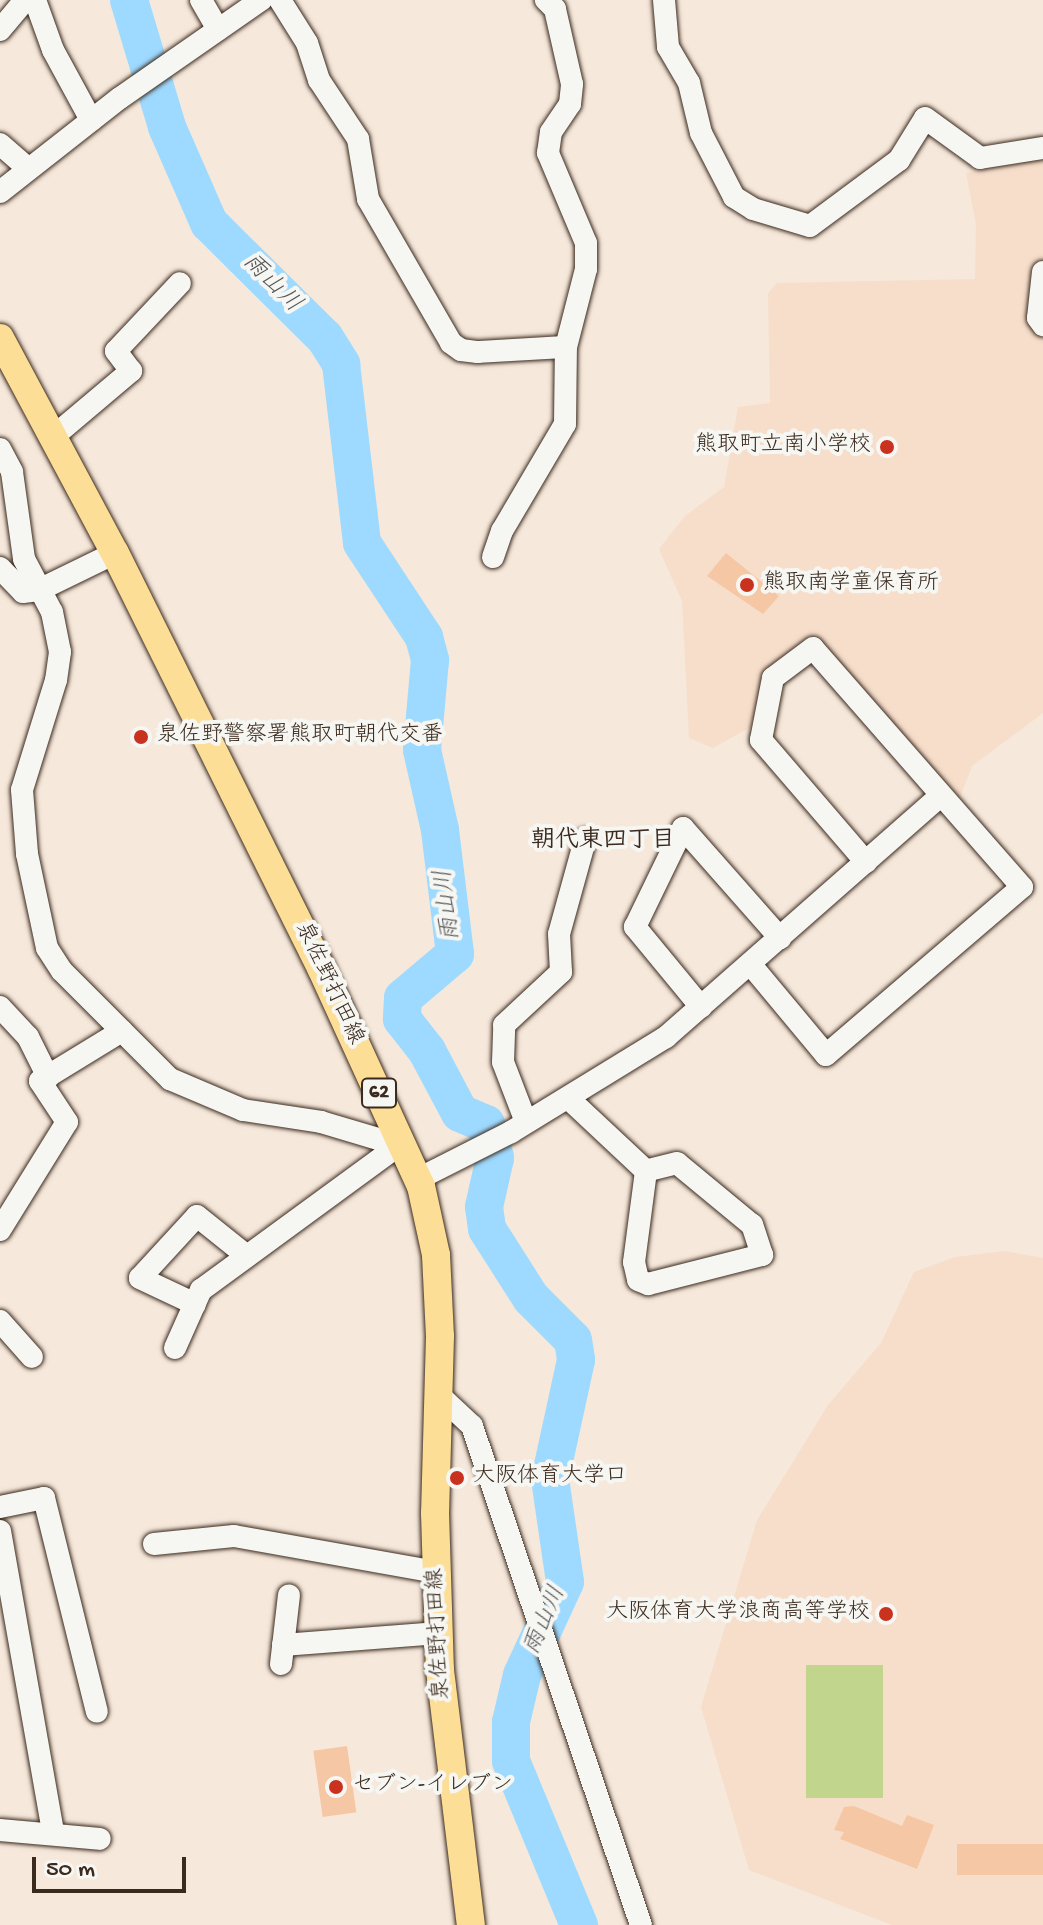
<!DOCTYPE html>
<meta charset="utf-8">
<style>
body{margin:0}
#map{position:relative;width:1043px;height:1925px;overflow:hidden;background:#f6e8db;font-family:"Gochi Hand","Klee One",sans-serif}
div>[style]{position:absolute}
[style*='--x']{left:calc(var(--x)*1px);top:calc(var(--y)*1px);width:calc(var(--w)*1px);rotate:calc(var(--a)*1deg)}
.built>*{inset:0;background:#f6decb}
.green>*{inset:0;background:#c1d68c;transform-origin:0 0}
.river>*{height:38px;margin:-19px;padding:0 19px;transform-origin:19px;border-radius:19px;background:#9edaff}
.building>*{inset:0;background:#f5c7a5;transform-origin:0 0}
.roads{filter:drop-shadow(0 0 2px #3b2a1e) drop-shadow(0 0 2px #3b2a1e)}
.minor>*{height:22px;margin:-11px;padding:0 11px;transform-origin:11px;border-radius:11px;background:#f6f6f2}
.major>*{height:28px;margin:-14px;padding:0 14px;transform-origin:14px;border-radius:14px;background:#fcde96}
.dots>*{width:22px;height:22px;translate:-50% -50%;box-sizing:border-box;border:4px solid #f6f6f2;border-radius:50%}
span{translate:-50% -50%;white-space:nowrap;text-align:center;line-height:1.15;-webkit-text-stroke:8px #f6f6f2;paint-order:stroke}
.shield-label span{padding:2px 6px;background:#f6f6f2;border:2px solid;border-radius:6px;-webkit-text-stroke-width:0}
.shield-label{font-size:20px;color:#3b2a1e;font-weight:700}
.poi-label{font-size:22px;color:#3b2a1e}
.right{translate:-100% -50%;text-align:right}
.left{translate:0 -50%;text-align:left}
.street-label{font-size:22px;color:#3b2a1e}
.water-label{font-size:24px;color:#545656;font-style:italic}
.neighbourhood-label{font-size:24px;color:#3b2a1e;font-weight:700}
.scale{position:absolute;left:32px;top:1857px;width:154px;height:36px;box-sizing:border-box;border:4px solid #3b2a1e;border-top:0;padding-left:10px;font-size:24px;line-height:28px;white-space:nowrap;color:#3b2a1e;-webkit-text-stroke:6px #f6f6f2;paint-order:stroke}
</style>
<div id="map">
<div class="built">
<div style="clip-path:polygon(1043px 158px,1043px 265px,1031px 272px,1030px 297px,1031px 324px,1043px 337px,1043px 713px,972px 766px,959px 800px,815px 634px,765px 671px,751px 727px,713px 748px,689px 738px,682px 601px,659px 549px,685px 516px,724px 487px,738px 407px,770px 403px,768px 293px,777px 283px,975px 279px,976px 224px,966px 173px)"></div>
<div style="clip-path:polygon(1005px 1251px,1043px 1258px,1043px 1925px,892px 1925px,749px 1870px,701px 1707px,757px 1520px,828px 1405px,881px 1343px,914px 1272px,955px 1257px)"></div>
</div>
<div class="green">
<div style="left:883px;top:1665px;width:133px;height:77px;rotate:90deg"></div>
</div>
<div class="river">
<div style="--x:129;--y:0;--w:133;--a:73.3"></div>
<div style="--x:167;--y:127;--w:105;--a:66.4"></div>
<div style="--x:209;--y:223;--w:163;--a:44.8"></div>
<div style="--x:325;--y:338;--w:31;--a:58"></div>
<div style="--x:341;--y:364;--w:180;--a:83.3"></div>
<div style="--x:362;--y:543;--w:113;--a:56.6"></div>
<div style="--x:424;--y:637;--w:24;--a:75"></div>
<div style="--x:430;--y:660;--w:90;--a:95.1"></div>
<div style="--x:422;--y:750;--w:82;--a:77.3"></div>
<div style="--x:440;--y:830;--w:125;--a:83.1"></div>
<div style="--x:455;--y:954;--w:68;--a:139.8"></div>
<div style="--x:403;--y:998;--w:21;--a:93"></div>
<div style="--x:402;--y:1019;--w:41;--a:52"></div>
<div style="--x:427;--y:1051;--w:70;--a:62"></div>
<div style="--x:460;--y:1113;--w:28;--a:23"></div>
<div style="--x:486;--y:1124;--w:35;--a:75"></div>
<div style="--x:495;--y:1158;--w:50;--a:102.7"></div>
<div style="--x:484;--y:1207;--w:22;--a:82"></div>
<div style="--x:487;--y:1229;--w:82;--a:57.5"></div>
<div style="--x:531;--y:1298;--w:59;--a:45"></div>
<div style="--x:573;--y:1340;--w:20;--a:81"></div>
<div style="--x:576;--y:1360;--w:122;--a:102.3"></div>
<div style="--x:550;--y:1479;--w:104;--a:81.7"></div>
<div style="--x:565;--y:1582;--w:102;--a:114.8"></div>
<div style="--x:522;--y:1675;--w:48;--a:103.2"></div>
<div style="--x:511;--y:1722;--w:39;--a:90"></div>
<div style="--x:511;--y:1761;--w:178;--a:67.5"></div>
</div>
<div class="building">
<div style="clip-path:polygon(726px 553px,779px 596px,763px 614px,707px 576px)"></div>
<div style="left:347px;top:1746px;width:67px;height:34px;rotate:82deg"></div>
<div style="clip-path:polygon(854px 1806px,902px 1826px,907px 1815px,934px 1825px,917px 1869px,840px 1839px,844px 1832px,834px 1830px,844px 1807px)"></div>
<div style="left:957px;top:1844px;width:86px;height:31px"></div>
</div>
<div class="roads">
<div class="minor">
<div style="--x:35;--y:0;--w:53;--a:70.2"></div>
<div style="--x:53;--y:50;--w:80;--a:61.5"></div>
<div style="--x:201;--y:0;--w:34;--a:60"></div>
<div style="--x:280;--y:0;--w:51;--a:57.9"></div>
<div style="--x:307;--y:43;--w:39;--a:72"></div>
<div style="--x:319;--y:80;--w:71;--a:56.5"></div>
<div style="--x:358;--y:139;--w:61;--a:80.5"></div>
<div style="--x:368;--y:199;--w:166;--a:60"></div>
<div style="--x:451;--y:343;--w:12;--a:35"></div>
<div style="--x:461;--y:350;--w:17;--a:7"></div>
<div style="--x:478;--y:352;--w:88;--a:-3.3"></div>
<div style="--x:664;--y:0;--w:47;--a:85.1"></div>
<div style="--x:668;--y:47;--w:42;--a:59.7"></div>
<div style="--x:689;--y:83;--w:51;--a:76.5"></div>
<div style="--x:701;--y:133;--w:72;--a:62.7"></div>
<div style="--x:734;--y:197;--w:22;--a:32"></div>
<div style="--x:753;--y:209;--w:59;--a:16.6"></div>
<div style="--x:810;--y:226;--w:111;--a:-36.6"></div>
<div style="--x:899;--y:160;--w:49;--a:-58.2"></div>
<div style="--x:925;--y:118;--w:68;--a:36"></div>
<div style="--x:980;--y:158;--w:64;--a:-9"></div>
<div style="--x:0;--y:30;--w:39;--a:-50"></div>
<div style="--x:0;--y:144;--w:38;--a:41"></div>
<div style="--x:0;--y:192;--w:152;--a:-38.1"></div>
<div style="--x:120;--y:98;--w:172;--a:-34.8"></div>
<div style="--x:1043;--y:272;--w:46;--a:96.2"></div>
<div style="--x:1038;--y:318;--w:9;--a:54"></div>
<div style="--x:54;--y:436;--w:101;--a:-40.2"></div>
<div style="--x:131;--y:371;--w:25;--a:-127"></div>
<div style="--x:116;--y:351;--w:93;--a:-46.7"></div>
<div style="--x:0;--y:449;--w:26;--a:62"></div>
<div style="--x:12;--y:472;--w:88;--a:82.1"></div>
<div style="--x:24;--y:559;--w:60;--a:62.2"></div>
<div style="--x:52;--y:612;--w:41;--a:78.7"></div>
<div style="--x:60;--y:652;--w:28;--a:98"></div>
<div style="--x:56;--y:680;--w:115;--a:107.2"></div>
<div style="--x:22;--y:790;--w:64;--a:85.5"></div>
<div style="--x:27;--y:854;--w:96;--a:78"></div>
<div style="--x:47;--y:948;--w:27;--a:57"></div>
<div style="--x:62;--y:971;--w:153;--a:45"></div>
<div style="--x:170;--y:1079;--w:79;--a:23"></div>
<div style="--x:243;--y:1110;--w:79;--a:8.7"></div>
<div style="--x:321;--y:1122;--w:88;--a:16.6"></div>
<div style="--x:493;--y:557;--w:28;--a:-71"></div>
<div style="--x:502;--y:531;--w:124;--a:-59.5"></div>
<div style="--x:565;--y:424;--w:77;--a:-89.3"></div>
<div style="--x:566;--y:347;--w:81;--a:-75.6"></div>
<div style="--x:586;--y:269;--w:26;--a:-90"></div>
<div style="--x:586;--y:243;--w:98;--a:-112.9"></div>
<div style="--x:548;--y:153;--w:21;--a:-82"></div>
<div style="--x:551;--y:132;--w:34;--a:-56"></div>
<div style="--x:570;--y:104;--w:20;--a:-84"></div>
<div style="--x:572;--y:84;--w:77;--a:-102.8"></div>
<div style="--x:555;--y:9;--w:13;--a:-135"></div>
<div style="--x:0;--y:568;--w:33;--a:46"></div>
<div style="--x:23;--y:592;--w:16;--a:-7"></div>
<div style="--x:39;--y:590;--w:85;--a:-26"></div>
<div style="--x:751;--y:965;--w:117;--a:50.2"></div>
<div style="--x:826;--y:1055;--w:258;--a:-40.6"></div>
<div style="--x:1022;--y:887;--w:317;--a:-131.2"></div>
<div style="--x:813;--y:648;--w:50;--a:143.1"></div>
<div style="--x:773;--y:678;--w:63;--a:101"></div>
<div style="--x:761;--y:740;--w:161;--a:49.3"></div>
<div style="--x:0;--y:1007;--w:41;--a:47"></div>
<div style="--x:28;--y:1037;--w:45;--a:63.4"></div>
<div style="--x:701;--y:1007;--w:104;--a:-129.5"></div>
<div style="--x:635;--y:927;--w:110;--a:-64.1"></div>
<div style="--x:683;--y:828;--w:147;--a:48.6"></div>
<div style="--x:568;--y:1098;--w:107;--a:43.1"></div>
<div style="--x:646;--y:1171;--w:92;--a:97.5"></div>
<div style="--x:634;--y:1262;--w:18;--a:77"></div>
<div style="--x:638;--y:1280;--w:11;--a:22"></div>
<div style="--x:648;--y:1284;--w:118;--a:-14.3"></div>
<div style="--x:762;--y:1255;--w:32;--a:-108"></div>
<div style="--x:752;--y:1225;--w:97;--a:-140.4"></div>
<div style="--x:677;--y:1163;--w:32;--a:166"></div>
<div style="--x:526;--y:1122;--w:64;--a:-111"></div>
<div style="--x:503;--y:1062;--w:37;--a:-88"></div>
<div style="--x:504;--y:1025;--w:78;--a:-42.9"></div>
<div style="--x:561;--y:972;--w:38;--a:-93"></div>
<div style="--x:559;--y:934;--w:98;--a:-74.5"></div>
<div style="--x:418;--y:1179;--w:104;--a:-26.8"></div>
<div style="--x:511;--y:1132;--w:182;--a:-31.5"></div>
<div style="--x:666;--y:1037;--w:365;--a:-41.3"></div>
<div style="--x:0;--y:1230;--w:127;--a:-58.2"></div>
<div style="--x:67;--y:1122;--w:49;--a:-123.4"></div>
<div style="--x:40;--y:1081;--w:96;--a:-31.4"></div>
<div style="--x:195;--y:1304;--w:61;--a:-154.7"></div>
<div style="--x:140;--y:1278;--w:84;--a:-47.4"></div>
<div style="--x:197;--y:1216;--w:64;--a:38.7"></div>
<div style="--x:0;--y:1321;--w:48;--a:48.4"></div>
<div style="--x:175;--y:1348;--w:64;--a:-65.9"></div>
<div style="--x:201;--y:1290;--w:244;--a:-36.2"></div>
<div style="--x:439;--y:1395;--w:45;--a:43.2"></div>
<div style="--x:472;--y:1426;--w:527;--a:71.29"></div>
<div style="--x:0;--y:1507;--w:45;--a:-11.6"></div>
<div style="--x:44;--y:1498;--w:220;--a:76.1"></div>
<div style="--x:0;--y:1531;--w:307;--a:80"></div>
<div style="--x:154;--y:1544;--w:80;--a:-5.7"></div>
<div style="--x:234;--y:1536;--w:206;--a:10.1"></div>
<div style="--x:283;--y:1645;--w:156;--a:-4.4"></div>
<div style="--x:281;--y:1664;--w:69;--a:-83.4"></div>
<div style="--x:0;--y:1830;--w:100;--a:5.1"></div>
</div>
<div class="major">
<div style="--x:0;--y:338;--w:244;--a:61.9"></div>
<div style="--x:115;--y:553;--w:463;--a:63.6"></div>
<div style="--x:321;--y:968;--w:240;--a:65.4"></div>
<div style="--x:421;--y:1186;--w:71;--a:77.7"></div>
<div style="--x:436;--y:1255;--w:81;--a:87.2"></div>
<div style="--x:440;--y:1336;--w:177;--a:91.6"></div>
<div style="--x:435;--y:1513;--w:157;--a:88.2"></div>
<div style="--x:440;--y:1670;--w:257;--a:83.1"></div>
</div>
</div>
<div class="dots">
<div style="left:887px;top:447px;background:#c8321e"></div>
<div style="left:747px;top:585px;background:#c8321e"></div>
<div style="left:141px;top:737px;background:#c8321e"></div>
<div style="left:457px;top:1478px;background:#c8321e"></div>
<div style="left:886px;top:1614px;background:#c8321e"></div>
<div style="left:336px;top:1787px;background:#c8321e"></div>
</div>
<div class="shield-label">
<span style="left:379px;top:1093px">62</span>
</div>
<div class="poi-label">
<span class="right" style="left:871px;top:447px">熊取町立南小学校</span>
<span class="left" style="left:763px;top:585px">熊取南学童保育所</span>
<span class="left" style="left:157px;top:737px">泉佐野警察署熊取町朝代交番</span>
<span class="left" style="left:473px;top:1478px">大阪体育大学口</span>
<span class="right" style="left:870px;top:1614px">大阪体育大学浪商高等学校</span>
<span class="left" style="left:352px;top:1787px">セブン-イレブン</span>
</div>
<div class="street-label">
<span style="left:328px;top:984px;rotate:65deg">泉佐野打田線</span>
<span style="left:440px;top:1634px;rotate:-93deg">泉佐野打田線</span>
</div>
<div class="water-label">
<span style="left:271px;top:284px;rotate:45deg">雨山川</span>
<span style="left:449px;top:905px;rotate:-97deg">雨山川</span>
<span style="left:546px;top:1621px;rotate:-67deg">雨山川</span>
</div>
<div class="neighbourhood-label">
<span style="left:603px;top:842px">朝代東四丁目</span>
</div>
<div class="scale">50 m</div>
</div>
